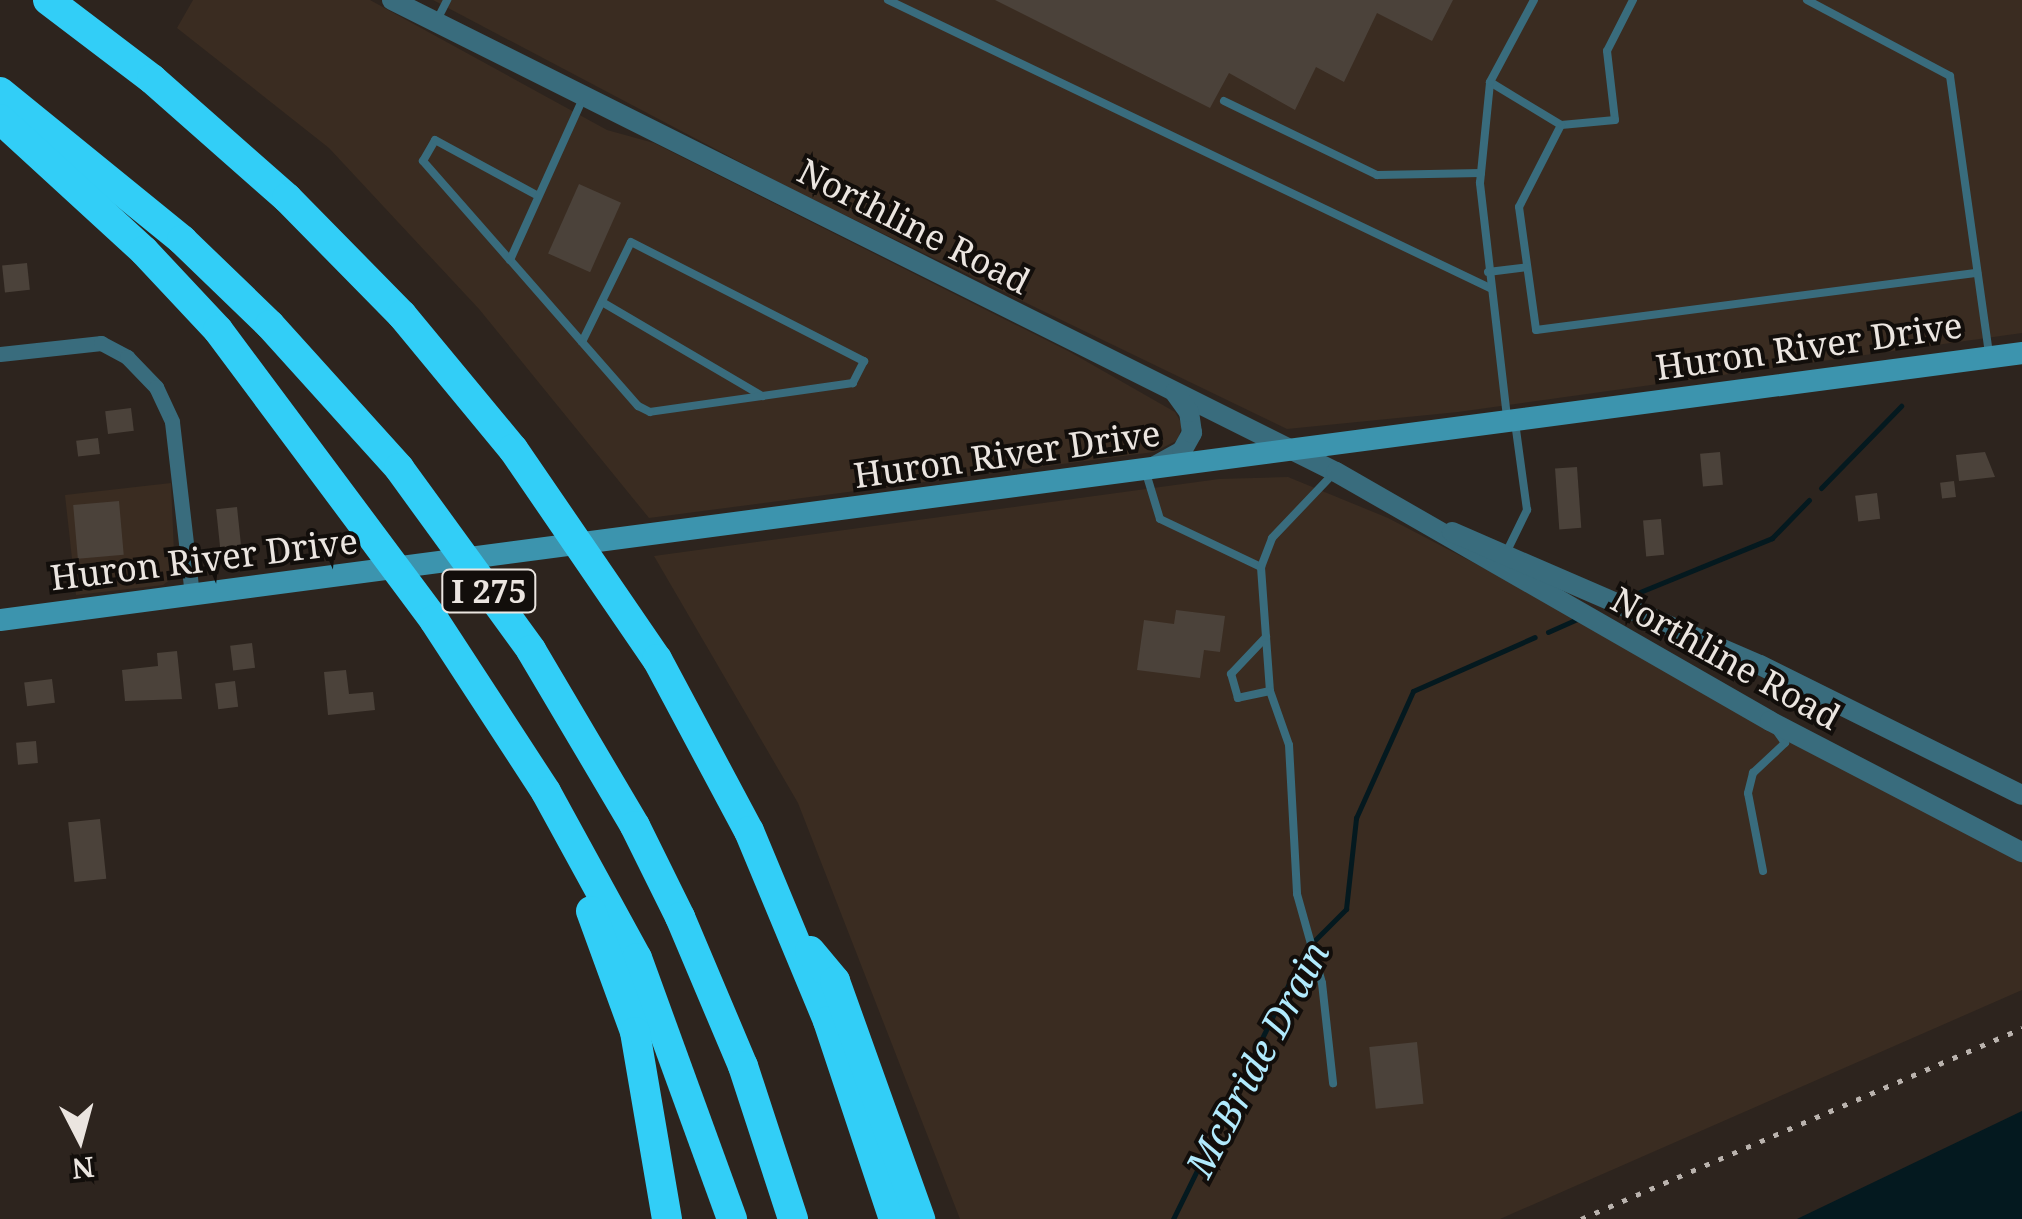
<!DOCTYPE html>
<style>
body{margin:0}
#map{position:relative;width:2022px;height:1219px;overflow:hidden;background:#2d241e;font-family:"Noto Serif",serif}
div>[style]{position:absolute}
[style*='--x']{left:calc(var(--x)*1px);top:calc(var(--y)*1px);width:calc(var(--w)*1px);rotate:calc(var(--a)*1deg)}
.built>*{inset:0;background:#3a2c21}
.water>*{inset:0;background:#04191f}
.stream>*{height:5px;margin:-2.5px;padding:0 2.5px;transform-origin:2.5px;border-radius:2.5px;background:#04191f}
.building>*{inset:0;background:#4b423a;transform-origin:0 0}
.service>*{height:8px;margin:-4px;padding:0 4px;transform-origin:4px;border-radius:4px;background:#396c7d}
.minor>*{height:15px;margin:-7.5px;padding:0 7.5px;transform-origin:7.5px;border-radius:7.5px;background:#396c7d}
.tertiary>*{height:20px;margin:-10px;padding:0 10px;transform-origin:10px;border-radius:10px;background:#396c7d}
.secondary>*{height:22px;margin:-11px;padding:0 11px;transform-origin:11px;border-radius:11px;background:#3c94ae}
.motorway>*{height:30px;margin:-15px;padding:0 15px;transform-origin:15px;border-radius:15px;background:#32cef7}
.rail>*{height:5px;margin-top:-2.5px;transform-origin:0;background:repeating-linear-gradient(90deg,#bab3ae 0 5px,transparent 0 15px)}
span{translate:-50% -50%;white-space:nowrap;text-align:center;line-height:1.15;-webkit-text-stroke:8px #120e0b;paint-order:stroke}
.shield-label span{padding:2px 8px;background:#120e0b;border:2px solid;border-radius:8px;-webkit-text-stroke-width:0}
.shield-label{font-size:32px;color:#ebe5e0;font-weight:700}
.street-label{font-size:35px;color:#ebe5e0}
.water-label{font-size:38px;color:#b1eafd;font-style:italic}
.north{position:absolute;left:30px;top:1089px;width:100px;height:100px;-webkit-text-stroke:8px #120e0b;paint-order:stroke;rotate:174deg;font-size:28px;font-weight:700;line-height:40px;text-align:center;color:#ebe5e0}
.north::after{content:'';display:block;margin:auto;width:35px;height:45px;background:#ebe5e0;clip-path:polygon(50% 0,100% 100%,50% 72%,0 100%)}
</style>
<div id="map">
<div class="built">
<div style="clip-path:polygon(193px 0,370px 0,607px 130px,654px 143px,1070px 352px,1175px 412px,1182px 424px,1178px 440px,1154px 452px,649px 518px,479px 309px,329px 148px,177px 28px)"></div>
<div style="clip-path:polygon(433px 0,2022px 0,2022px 333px,1458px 412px,1287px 429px,793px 190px)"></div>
<div style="clip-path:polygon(1288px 477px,1388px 518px,2022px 849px,2022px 990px,1500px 1219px,960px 1219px,798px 803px,654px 556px,1219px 479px)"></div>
<div style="clip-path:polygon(171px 483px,175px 576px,163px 585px,76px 595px,65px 495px)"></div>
</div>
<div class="water">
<div style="clip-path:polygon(2022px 1111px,2022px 1219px,1797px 1219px,1799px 1218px)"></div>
</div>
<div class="stream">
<div style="--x:1821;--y:488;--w:115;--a:-45.7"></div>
<div style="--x:1635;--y:594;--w:148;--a:-22.2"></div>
<div style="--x:1772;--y:538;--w:53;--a:-45.8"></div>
<div style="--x:1548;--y:632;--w:32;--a:-24"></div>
<div style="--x:1173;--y:1219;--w:301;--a:-63.8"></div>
<div style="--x:1306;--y:949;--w:57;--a:-45"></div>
<div style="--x:1346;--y:909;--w:92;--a:-83.7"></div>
<div style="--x:1356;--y:818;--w:139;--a:-65.8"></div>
<div style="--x:1413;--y:691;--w:133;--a:-23.9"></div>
</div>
<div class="building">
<div style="clip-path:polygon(995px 0,1453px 0,1432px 41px,1377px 13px,1344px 82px,1316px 67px,1295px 110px,1229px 73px,1210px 108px)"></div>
<div style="left:579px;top:184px;width:46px;height:76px;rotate:24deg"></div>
<div style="left:27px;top:263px;width:27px;height:25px;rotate:84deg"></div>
<div style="left:131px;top:408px;width:23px;height:26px;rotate:83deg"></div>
<div style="left:98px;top:438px;width:16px;height:22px;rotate:83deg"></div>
<div style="left:1720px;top:452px;width:33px;height:20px;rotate:85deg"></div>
<div style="clip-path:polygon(1985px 452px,1995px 477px,1959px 481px,1956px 455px)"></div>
<div style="left:1577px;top:467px;width:61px;height:22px;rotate:86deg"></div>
<div style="left:1954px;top:481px;width:16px;height:14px;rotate:83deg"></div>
<div style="left:1877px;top:493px;width:26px;height:22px;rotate:83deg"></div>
<div style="left:119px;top:501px;width:54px;height:46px;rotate:85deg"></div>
<div style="left:237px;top:507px;width:39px;height:21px;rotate:84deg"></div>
<div style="left:1661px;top:519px;width:36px;height:18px;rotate:85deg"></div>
<div style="clip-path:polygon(1176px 610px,1225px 616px,1220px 652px,1204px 650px,1200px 678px,1137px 670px,1144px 620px,1174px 624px)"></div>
<div style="left:252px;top:643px;width:25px;height:22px;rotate:83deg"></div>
<div style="clip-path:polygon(177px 651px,182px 699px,125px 701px,122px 670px,158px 666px,157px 653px)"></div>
<div style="clip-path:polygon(346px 670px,349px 694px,373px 692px,375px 710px,328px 715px,324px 672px)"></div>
<div style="left:52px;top:679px;width:24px;height:28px;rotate:83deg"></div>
<div style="left:235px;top:681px;width:26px;height:20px;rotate:83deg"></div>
<div style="left:36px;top:741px;width:22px;height:20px;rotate:85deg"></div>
<div style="left:100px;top:819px;width:60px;height:32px;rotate:84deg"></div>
<div style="left:1417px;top:1042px;width:62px;height:48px;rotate:84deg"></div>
</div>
<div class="service">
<div style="--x:888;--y:0;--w:667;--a:25.57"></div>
<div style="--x:1633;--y:0;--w:57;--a:117"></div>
<div style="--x:1607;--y:51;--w:69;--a:83.4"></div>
<div style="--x:1615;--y:120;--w:54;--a:174.7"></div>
<div style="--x:1561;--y:125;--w:92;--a:117.1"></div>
<div style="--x:1519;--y:207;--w:124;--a:82.1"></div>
<div style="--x:1536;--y:330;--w:445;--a:-7.4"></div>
<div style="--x:1807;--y:0;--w:162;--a:28"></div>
<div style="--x:1950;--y:76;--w:280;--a:82"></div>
<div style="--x:436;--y:22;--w:25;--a:-63"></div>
<div style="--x:1490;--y:82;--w:83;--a:31.2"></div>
<div style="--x:1224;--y:101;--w:170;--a:25.8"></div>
<div style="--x:1377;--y:175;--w:104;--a:-1.1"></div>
<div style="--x:510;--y:260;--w:132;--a:-131.3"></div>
<div style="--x:423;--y:161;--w:24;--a:-60"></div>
<div style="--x:435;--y:140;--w:117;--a:28.5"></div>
<div style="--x:1488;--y:272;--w:38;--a:-7"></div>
<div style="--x:602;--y:302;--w:186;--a:30.4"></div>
<div style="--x:582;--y:342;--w:111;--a:-63.9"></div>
<div style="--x:631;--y:242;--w:262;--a:27.1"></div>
<div style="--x:864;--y:361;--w:25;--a:117"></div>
<div style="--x:853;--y:383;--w:205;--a:171.9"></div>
<div style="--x:650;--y:412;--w:13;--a:-153"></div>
<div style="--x:638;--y:406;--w:194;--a:-131.2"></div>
<div style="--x:510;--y:260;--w:180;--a:-65.7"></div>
<div style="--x:1507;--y:417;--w:236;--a:-96.6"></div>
<div style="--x:1480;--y:183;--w:101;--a:-84.3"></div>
<div style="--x:1490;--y:82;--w:93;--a:-61.8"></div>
<div style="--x:1146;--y:473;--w:48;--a:73.1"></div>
<div style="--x:1160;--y:519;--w:112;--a:25.4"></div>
<div style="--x:1507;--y:551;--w:46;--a:-64"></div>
<div style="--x:1527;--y:510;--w:89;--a:-97.8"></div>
<div style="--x:1266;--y:637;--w:54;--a:85.8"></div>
<div style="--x:1270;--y:691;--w:33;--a:168"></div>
<div style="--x:1238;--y:698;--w:25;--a:-106"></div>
<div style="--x:1231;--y:674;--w:51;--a:-46.6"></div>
<div style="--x:1266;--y:637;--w:70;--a:-94.1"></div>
<div style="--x:1261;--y:567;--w:31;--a:-69"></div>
<div style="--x:1272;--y:538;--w:87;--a:-46.4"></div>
<div style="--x:1270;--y:691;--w:57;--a:70.6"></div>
<div style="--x:1289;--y:745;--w:149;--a:86.9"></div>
<div style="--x:1297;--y:894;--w:92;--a:74.3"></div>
<div style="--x:1322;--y:983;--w:101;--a:83.7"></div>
<div style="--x:1763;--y:871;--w:79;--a:-100.9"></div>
<div style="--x:1748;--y:793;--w:21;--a:-76"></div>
<div style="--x:1753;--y:773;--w:44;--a:-43.2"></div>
<div style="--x:1785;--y:743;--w:12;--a:-125"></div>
</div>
<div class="minor">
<div style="--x:0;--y:354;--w:102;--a:-6.2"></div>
<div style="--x:101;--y:343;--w:30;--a:28"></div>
<div style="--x:127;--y:357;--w:42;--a:46"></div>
<div style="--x:156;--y:387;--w:38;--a:65"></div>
<div style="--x:172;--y:422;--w:175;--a:83.4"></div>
</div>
<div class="tertiary">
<div style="--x:392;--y:0;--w:1055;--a:26.57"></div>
<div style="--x:1336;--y:472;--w:500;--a:29.84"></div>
<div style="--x:1770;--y:721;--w:284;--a:27.5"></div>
<div style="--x:1155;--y:466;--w:31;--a:-29"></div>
<div style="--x:1182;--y:451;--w:21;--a:-61"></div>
<div style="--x:1192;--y:433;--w:21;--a:-98"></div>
<div style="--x:1189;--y:412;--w:24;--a:-126"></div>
<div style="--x:1452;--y:532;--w:335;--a:23.4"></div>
<div style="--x:1760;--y:665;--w:292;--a:26.4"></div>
</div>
<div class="secondary">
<div style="--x:0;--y:620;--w:2040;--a:-7.52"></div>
</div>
<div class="motorway">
<div style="--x:48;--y:0;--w:131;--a:37.2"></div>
<div style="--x:152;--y:79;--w:180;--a:41.4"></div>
<div style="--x:287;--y:198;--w:164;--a:45.5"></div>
<div style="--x:402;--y:315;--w:174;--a:50.4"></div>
<div style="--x:513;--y:449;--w:255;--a:55.6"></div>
<div style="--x:657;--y:659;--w:195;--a:61.9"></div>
<div style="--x:749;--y:831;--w:206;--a:67.4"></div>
<div style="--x:828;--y:1021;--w:209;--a:71.6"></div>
<div style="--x:0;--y:92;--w:235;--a:39.1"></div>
<div style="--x:182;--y:240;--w:122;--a:44"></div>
<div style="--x:270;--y:325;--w:193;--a:47.9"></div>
<div style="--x:399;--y:468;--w:225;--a:54"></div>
<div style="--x:531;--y:650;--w:204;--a:59.4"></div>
<div style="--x:635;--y:826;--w:102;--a:63.7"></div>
<div style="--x:680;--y:917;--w:162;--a:67.1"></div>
<div style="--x:743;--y:1066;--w:161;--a:71.9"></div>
<div style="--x:0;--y:119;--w:195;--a:42.5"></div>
<div style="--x:144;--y:251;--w:108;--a:46.9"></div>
<div style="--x:218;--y:330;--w:362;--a:53.3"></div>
<div style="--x:434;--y:620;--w:205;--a:56.9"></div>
<div style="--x:546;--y:792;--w:189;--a:61.3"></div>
<div style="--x:637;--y:958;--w:278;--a:70"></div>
<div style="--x:591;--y:911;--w:129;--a:70"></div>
<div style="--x:635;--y:1032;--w:190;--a:80.3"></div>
<div style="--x:810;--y:951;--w:39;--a:50"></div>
<div style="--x:835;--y:981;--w:253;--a:70.3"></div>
</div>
<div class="rail">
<div style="--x:1581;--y:1219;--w:481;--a:-23.4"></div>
</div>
<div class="shield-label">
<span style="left:489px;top:591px">I 275</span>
</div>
<div class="street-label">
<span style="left:914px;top:226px;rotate:27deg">Northline Road</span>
<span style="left:1809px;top:346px;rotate:-8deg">Huron River Drive</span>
<span style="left:1007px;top:454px;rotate:-8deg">Huron River Drive</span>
<span style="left:204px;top:559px;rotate:-7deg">Huron River Drive</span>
<span style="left:1726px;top:658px;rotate:29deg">Northline Road</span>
</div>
<div class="water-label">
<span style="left:1257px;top:1059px;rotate:-62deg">McBride Drain</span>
</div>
<div class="north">N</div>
</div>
